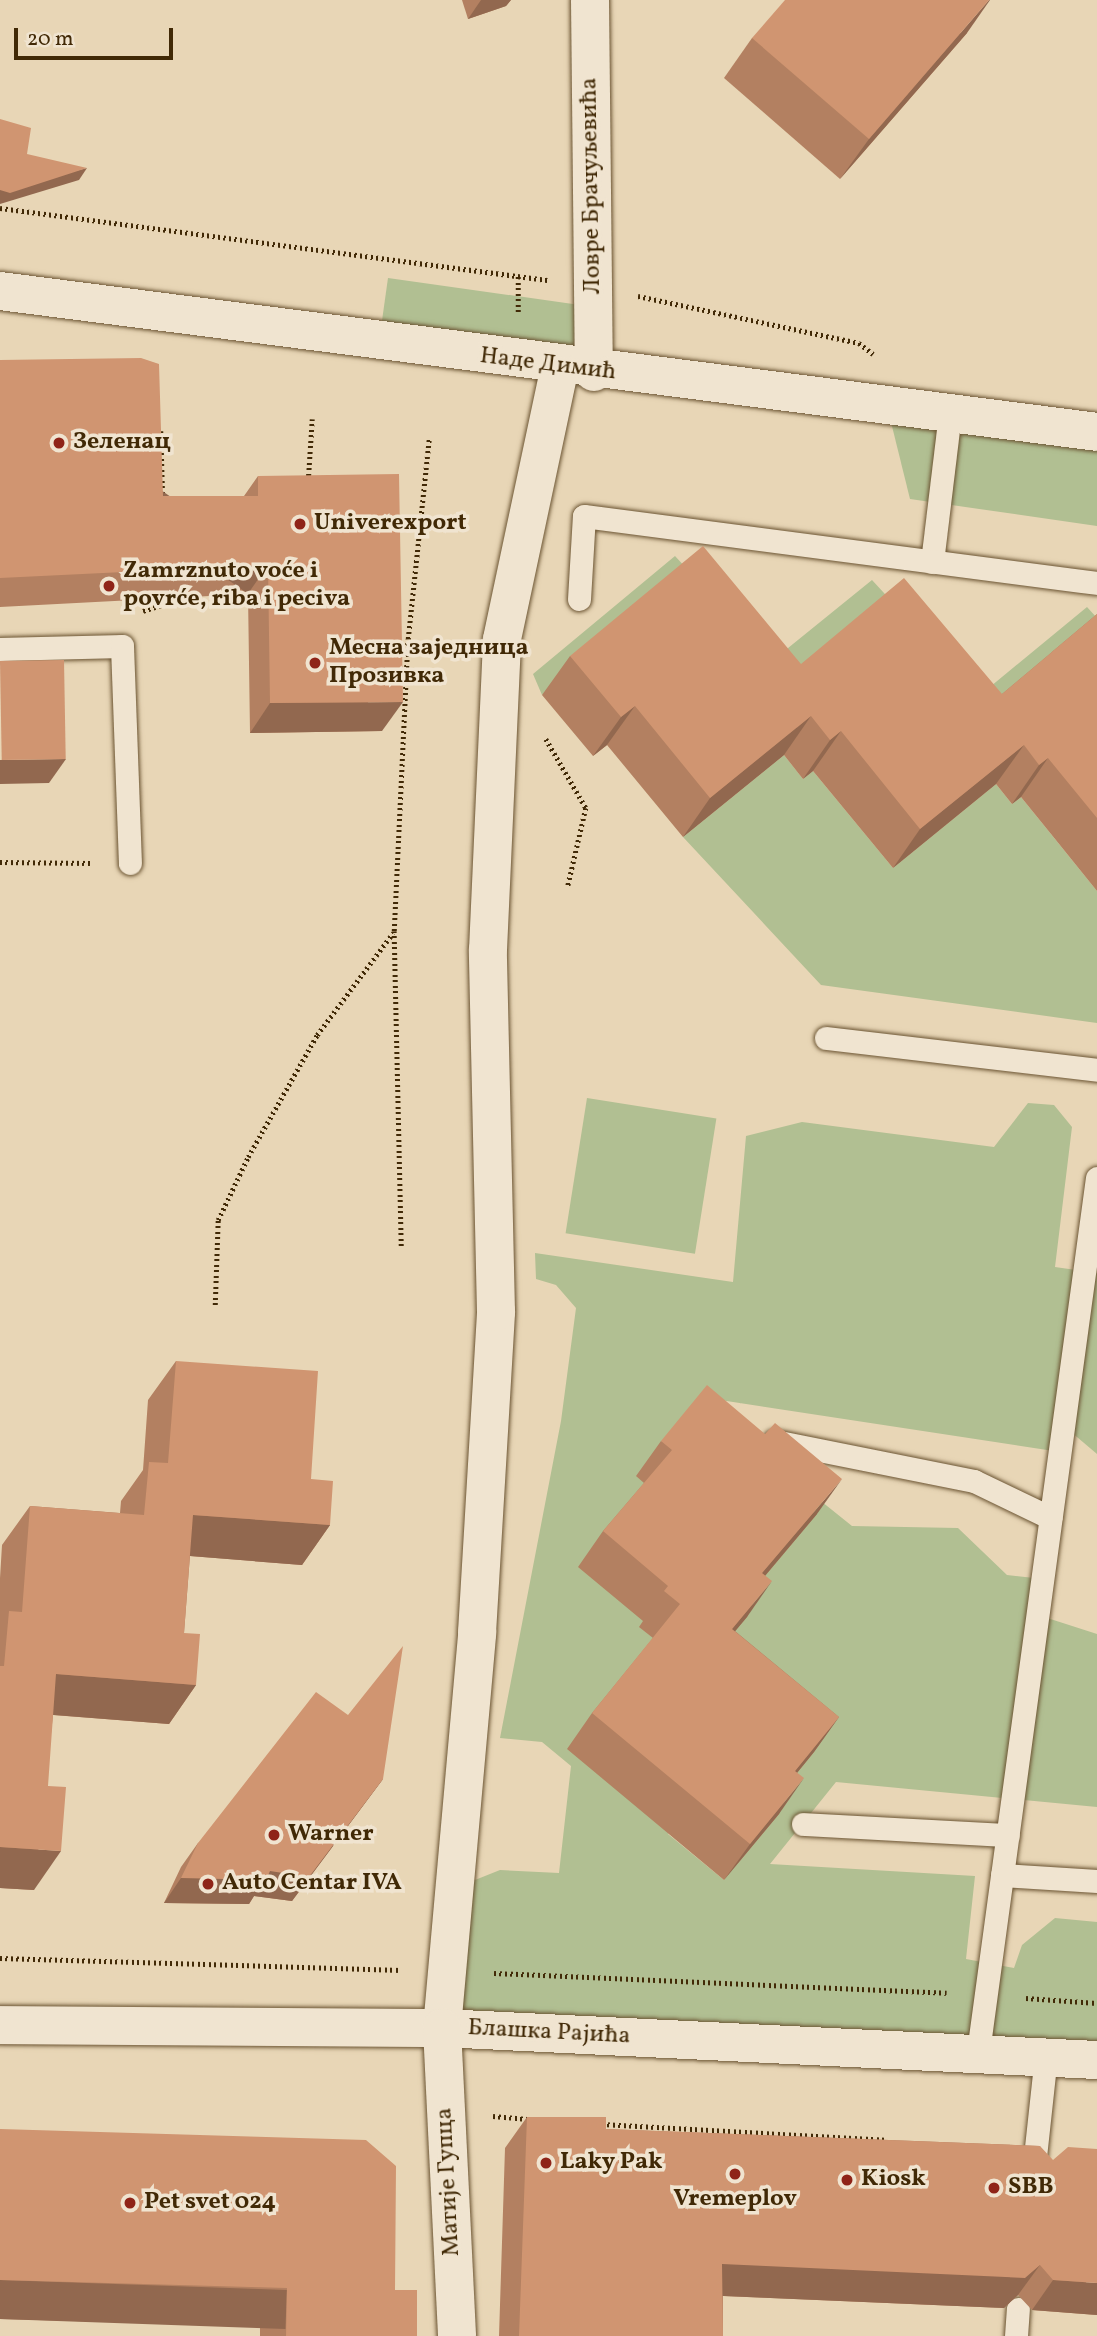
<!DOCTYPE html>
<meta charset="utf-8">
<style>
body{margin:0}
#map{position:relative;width:1097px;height:2336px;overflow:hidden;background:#e8d6b6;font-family:Vollkorn,serif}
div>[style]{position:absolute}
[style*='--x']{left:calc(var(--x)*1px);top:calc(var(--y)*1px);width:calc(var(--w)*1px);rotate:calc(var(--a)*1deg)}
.green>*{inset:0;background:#b1bf92;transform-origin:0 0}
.path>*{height:4.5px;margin-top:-2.25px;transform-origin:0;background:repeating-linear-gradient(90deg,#412906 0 2px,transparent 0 5.5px)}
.roads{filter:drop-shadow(0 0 2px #6b5432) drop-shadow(0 0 2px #6b5432)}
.service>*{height:23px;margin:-11.5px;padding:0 11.5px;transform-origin:11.5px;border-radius:11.5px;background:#f0e4d0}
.minor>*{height:38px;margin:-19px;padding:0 19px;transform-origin:19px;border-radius:19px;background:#f0e4d0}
.tertiary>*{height:38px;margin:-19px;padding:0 19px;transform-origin:19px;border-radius:19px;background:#f0e4d0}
.wall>*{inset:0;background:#b38061}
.shaded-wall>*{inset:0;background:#92684f;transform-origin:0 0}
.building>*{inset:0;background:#d09571;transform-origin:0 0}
.dots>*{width:19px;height:19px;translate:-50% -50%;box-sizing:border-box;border:4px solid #f0e4d0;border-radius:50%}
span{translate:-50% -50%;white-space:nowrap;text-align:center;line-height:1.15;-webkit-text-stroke:7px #f0e4d0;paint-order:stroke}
.street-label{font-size:24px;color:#412906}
.poi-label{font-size:24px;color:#412906;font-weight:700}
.left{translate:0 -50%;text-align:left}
.scale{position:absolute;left:14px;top:28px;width:159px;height:32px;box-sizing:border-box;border:4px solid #412906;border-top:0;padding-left:9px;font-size:21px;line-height:24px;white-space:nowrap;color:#412906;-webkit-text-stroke:5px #f0e4d0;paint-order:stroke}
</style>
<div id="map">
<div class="green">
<div style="left:388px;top:278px;width:208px;height:67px;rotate:8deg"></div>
<div style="clip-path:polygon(887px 406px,1097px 432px,1097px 526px,910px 499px)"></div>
<div style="clip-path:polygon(675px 556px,772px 661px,872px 580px,979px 696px,1087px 607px,1097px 618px,1049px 708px,601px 647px,542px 695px,533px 674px)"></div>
<div style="clip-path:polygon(784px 755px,803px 779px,813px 771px,893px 868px,996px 784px,1012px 804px,1021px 797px,1097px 891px,1097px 1023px,821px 985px,683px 837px)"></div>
<div style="left:587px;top:1098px;width:131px;height:137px;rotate:9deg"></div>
<div style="clip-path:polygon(evenodd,1028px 1103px,1054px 1105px,1072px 1127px,1055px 1267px,1097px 1273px,1097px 1454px,1064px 1426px,1060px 1452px,707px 1398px,741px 1437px,852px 1526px,958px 1528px,1007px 1575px,1043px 1579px,1038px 1615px,1097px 1634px,1097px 1807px,836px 1782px,770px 1864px,975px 1876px,966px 1959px,1014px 1968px,1022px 1945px,1055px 1918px,1097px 1922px,1097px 2060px,442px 2028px,455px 1888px,500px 1870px,559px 1873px,571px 1766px,542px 1742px,500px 1738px,561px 1421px,576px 1308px,556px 1285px,536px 1279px,535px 1253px,733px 1282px,746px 1136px,802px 1122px,994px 1147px,1028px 1103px,655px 1492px,816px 1514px,765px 1575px,707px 1665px,724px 1880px,668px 1834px,676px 1824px,656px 1641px,635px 1604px,655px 1492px)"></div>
</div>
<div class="path">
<div style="--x:0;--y:208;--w:552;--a:7.5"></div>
<div style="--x:638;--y:296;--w:226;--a:12"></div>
<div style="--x:859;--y:343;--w:18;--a:38"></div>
<div style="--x:518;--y:312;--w:36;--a:-90"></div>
<div style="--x:161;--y:431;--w:71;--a:88.4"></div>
<div style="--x:308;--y:481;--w:62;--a:-86.3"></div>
<div style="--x:143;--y:611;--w:23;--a:-18"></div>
<div style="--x:165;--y:604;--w:9;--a:-90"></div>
<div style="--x:546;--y:739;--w:80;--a:59.9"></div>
<div style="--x:586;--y:808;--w:80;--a:103"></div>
<div style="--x:0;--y:862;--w:90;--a:0.6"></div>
<div style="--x:401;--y:1246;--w:315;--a:-91.3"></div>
<div style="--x:394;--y:931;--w:292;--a:-87.3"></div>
<div style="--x:408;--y:639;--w:201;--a:-84"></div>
<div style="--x:215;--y:1305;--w:85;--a:-88"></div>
<div style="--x:218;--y:1220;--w:70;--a:-64.5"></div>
<div style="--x:248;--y:1157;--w:140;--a:-60.5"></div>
<div style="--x:317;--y:1035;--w:127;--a:-53.3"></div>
<div style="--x:0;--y:1958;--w:401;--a:1.7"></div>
<div style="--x:494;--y:1973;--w:453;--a:2.5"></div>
<div style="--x:1026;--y:1998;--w:71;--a:4"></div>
<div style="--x:493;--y:2116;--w:37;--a:5"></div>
<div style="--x:602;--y:2124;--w:284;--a:3.2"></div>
</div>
<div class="roads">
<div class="service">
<div style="--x:932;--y:562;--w:150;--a:-83.1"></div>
<div style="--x:579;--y:599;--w:83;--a:-86.6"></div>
<div style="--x:584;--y:516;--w:517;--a:7.44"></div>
<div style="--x:0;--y:649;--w:122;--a:-1.4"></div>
<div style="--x:122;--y:646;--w:217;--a:87.9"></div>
<div style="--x:826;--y:1038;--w:273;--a:6.7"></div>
<div style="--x:774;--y:1441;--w:204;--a:11.3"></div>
<div style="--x:974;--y:1481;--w:85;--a:25.7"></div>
<div style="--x:803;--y:1824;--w:205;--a:3.1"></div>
<div style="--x:1002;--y:1875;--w:95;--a:3.6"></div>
<div style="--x:978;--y:2052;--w:882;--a:-82.25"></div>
<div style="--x:1033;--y:2175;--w:120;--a:-83.8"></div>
<div style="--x:1016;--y:2336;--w:27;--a:-86"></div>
</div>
<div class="minor">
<div style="--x:590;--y:0;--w:372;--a:89.4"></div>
<div style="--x:442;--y:2028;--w:397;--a:-84.9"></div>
<div style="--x:477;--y:1633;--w:322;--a:-86.6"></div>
<div style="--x:496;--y:1312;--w:362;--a:-91.3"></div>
<div style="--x:488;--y:950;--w:311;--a:-87.4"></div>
<div style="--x:502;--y:639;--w:278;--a:-78"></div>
</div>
<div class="tertiary">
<div style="--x:0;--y:291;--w:1106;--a:7.32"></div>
<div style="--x:0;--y:2025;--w:442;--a:0.4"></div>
<div style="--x:442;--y:2028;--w:656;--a:2.8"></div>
<div style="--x:442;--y:2028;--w:308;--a:87.2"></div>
</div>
</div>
<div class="wall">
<div style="clip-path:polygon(462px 0,511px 0,506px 6px,468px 19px)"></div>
<div style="clip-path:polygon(967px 33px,840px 179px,724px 78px,752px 38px)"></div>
<div style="clip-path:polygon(0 360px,163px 496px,244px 496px,258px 476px,382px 731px,250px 733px,248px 594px,0 607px)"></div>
<div style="clip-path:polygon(1097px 614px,1097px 891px,1021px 797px,1012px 804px,996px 784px,893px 868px,813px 771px,803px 779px,784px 755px,683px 837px,607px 745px,593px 756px,542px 695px,570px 656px,801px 664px,1002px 694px)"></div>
<div style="clip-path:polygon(176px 1361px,311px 1479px,330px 1525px,302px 1565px,190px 1556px,184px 1633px,196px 1685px,169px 1724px,53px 1715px,34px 1890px,0 1888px,0 1578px,2px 1545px,30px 1506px,120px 1513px,121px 1501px,143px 1470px,148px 1400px)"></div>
<div style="clip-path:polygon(661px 1441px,817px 1514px,765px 1576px,747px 1617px,735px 1631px,839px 1717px,814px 1752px,797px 1773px,779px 1814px,724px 1880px,567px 1749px,592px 1713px,653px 1638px,639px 1627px,643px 1621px,578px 1567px,603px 1531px,644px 1483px,636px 1476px)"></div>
<div style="clip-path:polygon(383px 1779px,292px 1901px,254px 1896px,249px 1904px,164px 1903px,181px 1867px,198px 1843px)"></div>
<div style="clip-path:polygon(527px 2117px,606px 2129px,1040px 2146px,1097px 2315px,1032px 2310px,1018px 2295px,1004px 2308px,723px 2296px,723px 2336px,499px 2336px,505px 2148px)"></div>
<div style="clip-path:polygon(0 2129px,395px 2290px,417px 2336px,260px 2336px,260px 2326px,0 2319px)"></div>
</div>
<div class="shaded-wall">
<div style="clip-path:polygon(481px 0,511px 0,506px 6px,468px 19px)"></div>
<div style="clip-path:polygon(989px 0,990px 0,967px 33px,840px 179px,869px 139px)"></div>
<div style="clip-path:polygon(87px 168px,79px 180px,0 204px,0 190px)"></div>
<div style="left:268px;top:565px;width:35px;height:268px;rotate:125deg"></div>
<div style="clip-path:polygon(403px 702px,382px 731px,250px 733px,270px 703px)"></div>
<div style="clip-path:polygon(635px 706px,607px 745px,593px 756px,621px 717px)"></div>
<div style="clip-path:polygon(811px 716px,784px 755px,683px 837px,710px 798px)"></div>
<div style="clip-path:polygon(841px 731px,813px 771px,803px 779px,830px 740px)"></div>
<div style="clip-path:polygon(1024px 745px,996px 784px,893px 868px,920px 829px)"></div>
<div style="clip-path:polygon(1048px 758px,1021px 797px,1012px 804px,1039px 765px)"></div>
<div style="clip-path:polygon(66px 759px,49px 783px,0 784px,0 760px)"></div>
<div style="clip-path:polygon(842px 1479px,817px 1514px,737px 1609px,762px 1573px)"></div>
<div style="clip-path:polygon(193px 1515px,330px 1525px,302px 1565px,165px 1554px)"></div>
<div style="clip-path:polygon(772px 1581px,747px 1617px,707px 1665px,732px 1629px)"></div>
<div style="clip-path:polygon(56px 1674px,196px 1685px,169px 1724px,29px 1713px)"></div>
<div style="clip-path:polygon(839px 1717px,814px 1752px,770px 1806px,795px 1771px)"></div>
<div style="clip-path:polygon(804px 1778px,779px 1814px,724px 1880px,750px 1844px)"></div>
<div style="clip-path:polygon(383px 1779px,292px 1901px,254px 1896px,249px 1904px,164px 1903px,181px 1878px,270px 1871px)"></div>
<div style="clip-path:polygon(0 1847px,61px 1851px,34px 1890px,0 1888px)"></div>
<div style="clip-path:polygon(722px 2264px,1040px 2265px,1018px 2295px,1004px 2308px,701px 2295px)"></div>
<div style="left:0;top:2280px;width:287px;height:39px;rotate:2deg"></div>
<div style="clip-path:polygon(1053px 2280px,1097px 2283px,1097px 2315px,1032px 2310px)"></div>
</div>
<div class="building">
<div style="clip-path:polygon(785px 0,989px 0,869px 139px,752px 38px)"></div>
<div style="clip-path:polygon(0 119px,31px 128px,27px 154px,87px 168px,10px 193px,0 190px)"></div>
<div style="clip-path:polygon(141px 358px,159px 364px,163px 496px,258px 496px,258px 476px,399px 474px,403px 702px,270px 703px,268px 565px,0 578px,0 360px)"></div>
<div style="clip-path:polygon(703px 546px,801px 664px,904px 578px,1002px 694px,1097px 614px,1097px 818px,1048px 758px,1039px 765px,1024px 745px,920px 829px,841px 731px,830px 740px,811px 716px,710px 798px,635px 706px,621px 717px,570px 656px)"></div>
<div style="left:64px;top:660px;width:99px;height:64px;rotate:89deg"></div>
<div style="clip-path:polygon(176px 1361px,318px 1371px,311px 1479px,333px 1481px,330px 1525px,193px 1515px,184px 1633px,200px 1634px,196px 1685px,56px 1674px,48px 1786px,66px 1787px,61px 1851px,0 1847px,0 1666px,4px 1666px,9px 1611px,22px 1612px,30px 1506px,144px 1515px,149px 1462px,168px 1463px)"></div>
<div style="clip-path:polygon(707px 1385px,765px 1434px,775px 1423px,842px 1479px,762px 1573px,772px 1581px,732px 1629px,839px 1717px,795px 1771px,804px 1778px,750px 1844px,592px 1713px,680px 1604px,664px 1591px,668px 1586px,603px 1531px,672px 1450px,661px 1441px)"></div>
<div style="clip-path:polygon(403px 1646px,383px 1779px,309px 1877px,270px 1871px,266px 1880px,181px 1878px,198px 1843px,316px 1692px,348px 1715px)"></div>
<div style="clip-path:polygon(527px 2117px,606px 2117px,606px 2129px,1040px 2146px,1053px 2160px,1068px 2147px,1097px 2149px,1097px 2283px,1053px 2280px,1040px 2265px,1025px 2278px,722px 2264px,723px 2336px,519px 2336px)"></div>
<div style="clip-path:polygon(0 2129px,366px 2140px,396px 2166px,395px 2290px,417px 2290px,417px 2336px,286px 2336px,287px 2288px,0 2280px)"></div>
</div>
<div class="dots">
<div style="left:59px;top:443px;background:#8f2418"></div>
<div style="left:300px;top:524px;background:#8f2418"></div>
<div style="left:109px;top:586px;background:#8f2418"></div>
<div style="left:315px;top:663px;background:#8f2418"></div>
<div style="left:274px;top:1835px;background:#8f2418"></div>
<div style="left:208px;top:1884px;background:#8f2418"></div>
<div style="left:546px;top:2163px;background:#8f2418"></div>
<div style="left:735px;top:2174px;background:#8f2418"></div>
<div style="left:847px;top:2180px;background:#8f2418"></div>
<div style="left:994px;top:2188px;background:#8f2418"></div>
<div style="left:130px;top:2203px;background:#8f2418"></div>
</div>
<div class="street-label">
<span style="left:592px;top:186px;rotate:-91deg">Ловре Брачуљевића</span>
<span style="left:548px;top:365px;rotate:7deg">Наде Димић</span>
<span style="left:549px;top:2033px;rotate:3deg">Блашка Рајића</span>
<span style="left:449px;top:2182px;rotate:-93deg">Матије Гупца</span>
</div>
<div class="poi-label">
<span class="left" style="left:73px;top:443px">Зеленац</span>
<span class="left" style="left:314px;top:524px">Univerexport</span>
<span class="left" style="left:123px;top:586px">Zamrznuto voće i<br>povrće, riba i peciva</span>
<span class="left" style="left:329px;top:663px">Месна заједница<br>Прозивка</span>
<span class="left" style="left:288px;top:1835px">Warner</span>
<span class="left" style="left:222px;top:1884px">Auto Centar IVA</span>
<span class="left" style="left:560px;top:2163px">Laky Pak</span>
<span class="left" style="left:861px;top:2180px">Kiosk</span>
<span class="left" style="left:1008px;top:2188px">SBB</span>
<span style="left:735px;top:2200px">Vremeplov</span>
<span class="left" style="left:144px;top:2203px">Pet svet 024</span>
</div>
<div class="scale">20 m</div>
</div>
